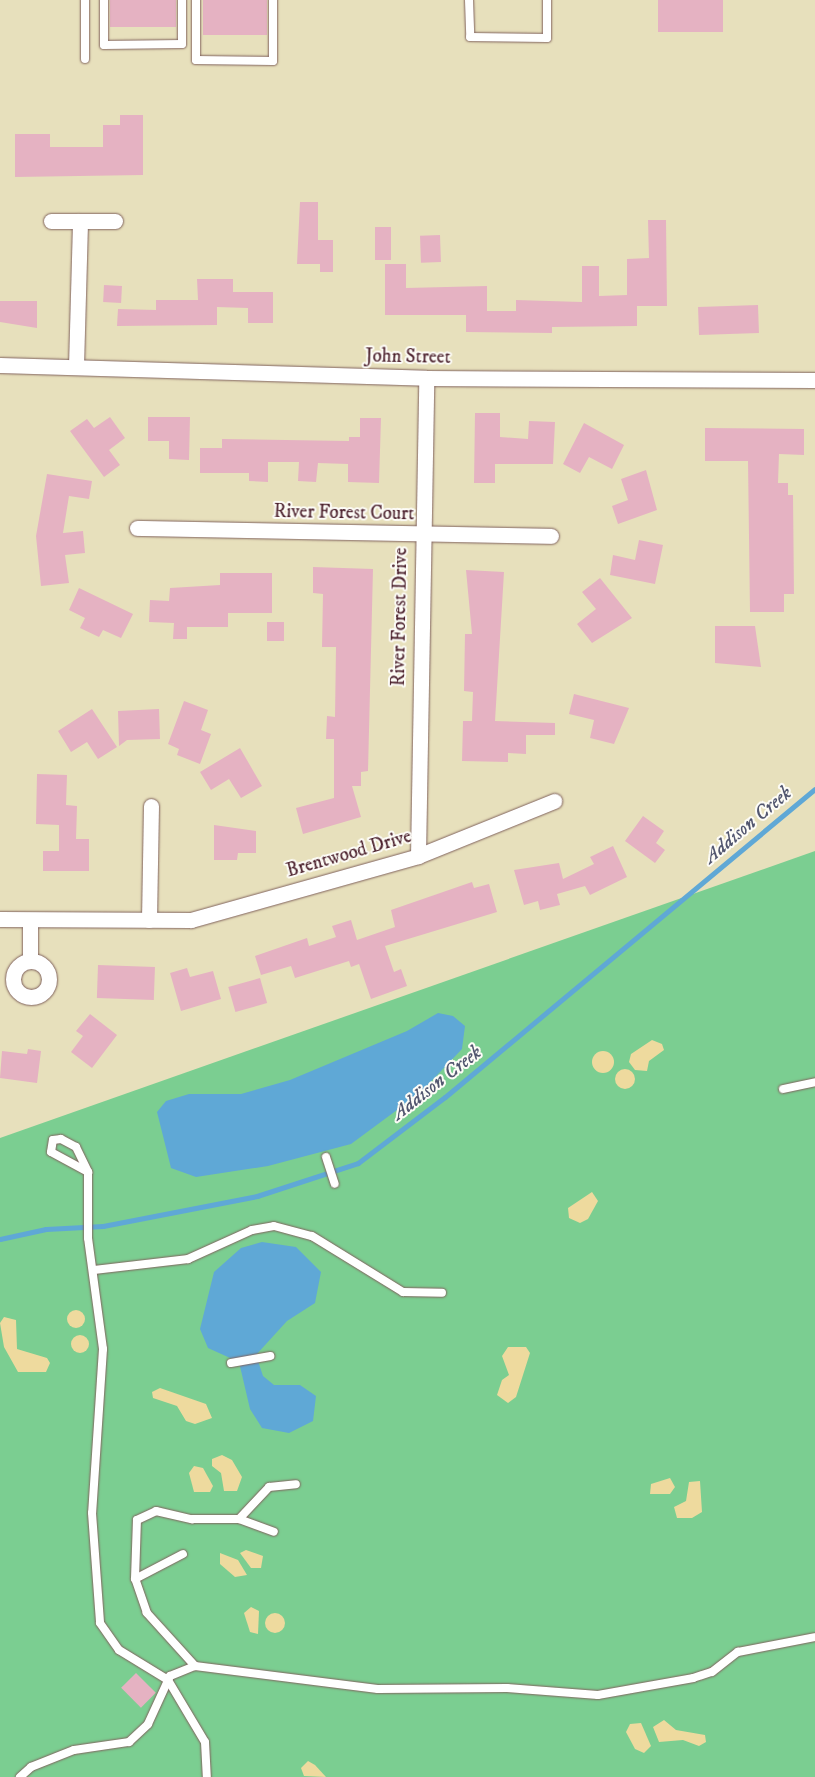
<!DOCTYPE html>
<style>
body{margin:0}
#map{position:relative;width:815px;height:1777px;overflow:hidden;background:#e7e0bc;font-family:"IM FELL DW Pica",serif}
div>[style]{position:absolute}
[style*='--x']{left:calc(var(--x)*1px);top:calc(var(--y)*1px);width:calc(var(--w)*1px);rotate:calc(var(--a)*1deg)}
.green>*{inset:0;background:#7bce91}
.sand>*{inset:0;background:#eeda9e}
.round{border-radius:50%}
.water>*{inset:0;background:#5fa8d6}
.stream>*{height:5px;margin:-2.5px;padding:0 2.5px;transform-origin:2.5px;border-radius:2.5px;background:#5fa8d6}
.building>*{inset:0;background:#e5b2c2;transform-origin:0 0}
.roads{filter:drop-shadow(0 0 1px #81635e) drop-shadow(0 0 1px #81635e)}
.service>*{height:8px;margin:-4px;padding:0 4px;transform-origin:4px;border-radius:4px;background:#fff}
.minor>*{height:15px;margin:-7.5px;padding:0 7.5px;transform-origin:7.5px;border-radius:7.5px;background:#fff}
.minor>.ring{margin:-7.5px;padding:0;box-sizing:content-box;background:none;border:15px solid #fff;border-radius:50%}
span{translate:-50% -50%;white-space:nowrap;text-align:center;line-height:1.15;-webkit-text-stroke:4px #fdfcf7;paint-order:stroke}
.street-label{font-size:19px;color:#4a1f2b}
.water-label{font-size:20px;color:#52566f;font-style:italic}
</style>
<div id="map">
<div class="green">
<div style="clip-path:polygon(815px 851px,815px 1777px,0 1777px,0 1138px)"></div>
</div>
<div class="sand">
<div style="clip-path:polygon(652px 1040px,662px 1044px,664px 1050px,649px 1061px,647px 1071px,635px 1070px,629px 1062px,631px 1054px)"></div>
<div class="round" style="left:592px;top:1051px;width:22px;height:22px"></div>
<div class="round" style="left:615px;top:1069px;width:20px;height:20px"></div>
<div style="clip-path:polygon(592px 1192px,598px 1201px,588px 1219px,580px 1223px,569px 1218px,568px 1208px)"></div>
<div class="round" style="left:67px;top:1310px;width:18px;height:18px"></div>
<div style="clip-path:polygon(4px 1317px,16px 1320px,17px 1349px,47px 1358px,50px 1363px,46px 1372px,18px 1372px,4px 1347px,0 1323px)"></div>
<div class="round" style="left:71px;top:1335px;width:18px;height:18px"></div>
<div style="clip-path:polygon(508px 1347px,526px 1347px,530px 1353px,516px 1397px,508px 1403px,497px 1395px,502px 1380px,509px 1375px,502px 1356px)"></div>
<div style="clip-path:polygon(160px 1388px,206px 1404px,212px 1418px,195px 1424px,186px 1421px,177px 1406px,153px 1398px,152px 1392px)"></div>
<div style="clip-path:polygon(222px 1455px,232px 1460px,242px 1477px,237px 1491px,224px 1491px,221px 1473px,212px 1466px,212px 1459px)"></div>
<div style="clip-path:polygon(194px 1466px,203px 1468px,213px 1486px,210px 1492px,194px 1492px,189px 1473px)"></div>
<div style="clip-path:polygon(670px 1478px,675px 1487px,670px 1494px,650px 1494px,651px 1484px)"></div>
<div style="clip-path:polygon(700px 1481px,702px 1512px,692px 1518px,677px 1518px,674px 1507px,686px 1501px,689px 1482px)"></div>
<div style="clip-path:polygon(246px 1550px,263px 1556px,261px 1568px,251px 1568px,240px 1553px)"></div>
<div style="clip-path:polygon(220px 1553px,238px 1560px,247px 1575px,235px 1577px,220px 1564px)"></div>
<div style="clip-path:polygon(251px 1607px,259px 1611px,258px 1634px,250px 1632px,244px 1613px)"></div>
<div class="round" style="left:265px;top:1613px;width:20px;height:20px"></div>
<div style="clip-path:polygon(664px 1720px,676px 1730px,705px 1735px,706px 1742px,699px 1746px,683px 1740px,659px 1742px,653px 1727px)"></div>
<div style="clip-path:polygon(641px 1723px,651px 1746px,644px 1753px,635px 1749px,626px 1732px,630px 1724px)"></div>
<div style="clip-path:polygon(308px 1761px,315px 1765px,326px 1777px,304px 1776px,301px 1768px)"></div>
</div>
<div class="water">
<div style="clip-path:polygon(438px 1013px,453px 1016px,465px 1026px,462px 1049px,420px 1093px,351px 1144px,268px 1166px,196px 1177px,171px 1168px,157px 1112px,166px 1101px,189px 1094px,241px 1094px,290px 1080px,407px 1031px)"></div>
<div style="clip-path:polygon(262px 1242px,296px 1247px,321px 1272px,315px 1303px,287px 1321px,256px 1355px,263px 1376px,274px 1385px,300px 1385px,316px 1396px,313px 1421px,289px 1433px,262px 1428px,250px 1409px,239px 1362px,208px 1348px,200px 1329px,214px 1272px,241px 1248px)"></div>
</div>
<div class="stream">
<div style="--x:0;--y:1239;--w:47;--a:-12.3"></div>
<div style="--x:46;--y:1229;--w:57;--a:-3"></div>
<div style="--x:103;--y:1226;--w:157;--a:-11"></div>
<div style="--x:257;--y:1196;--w:106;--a:-18.1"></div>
<div style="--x:358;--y:1163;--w:109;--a:-37.2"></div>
<div style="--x:445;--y:1097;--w:481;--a:-39.8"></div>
</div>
<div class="building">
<div style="left:110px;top:0;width:66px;height:27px"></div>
<div style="left:203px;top:0;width:64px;height:35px"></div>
<div style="left:658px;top:0;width:65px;height:32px"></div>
<div style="clip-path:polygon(120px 115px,143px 115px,143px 175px,15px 177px,15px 134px,50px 134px,50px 147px,103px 147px,103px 125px,120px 125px)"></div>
<div style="clip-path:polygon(300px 202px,318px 202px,318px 240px,333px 240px,333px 272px,320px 272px,320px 264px,297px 264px)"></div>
<div style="clip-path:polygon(648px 220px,666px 220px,667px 306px,637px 306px,637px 326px,552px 327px,552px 333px,466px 332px,466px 315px,385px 315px,385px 264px,406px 264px,406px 288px,487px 286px,487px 311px,516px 311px,516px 300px,582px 302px,582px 266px,599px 266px,599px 296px,627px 295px,627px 259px,649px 258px)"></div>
<div style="left:375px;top:227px;width:16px;height:33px"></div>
<div style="left:440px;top:235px;width:27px;height:20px;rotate:88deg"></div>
<div style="clip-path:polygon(197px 279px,233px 279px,233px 292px,273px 292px,273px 323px,248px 323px,248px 308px,217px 307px,217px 325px,117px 326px,118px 309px,156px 310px,156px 300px,198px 300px)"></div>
<div style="left:104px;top:285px;width:18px;height:17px;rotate:3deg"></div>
<div style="clip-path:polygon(0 301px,37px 301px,37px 328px,0 322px)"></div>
<div style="left:758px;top:305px;width:28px;height:60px;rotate:88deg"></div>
<div style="clip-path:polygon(475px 413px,500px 413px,500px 437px,528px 439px,529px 421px,555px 422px,553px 464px,495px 464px,495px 483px,474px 483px)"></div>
<div style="clip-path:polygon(110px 417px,125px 438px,109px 450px,120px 465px,104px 477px,70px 431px,87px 419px,94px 428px)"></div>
<div style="clip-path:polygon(148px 417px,190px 417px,189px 460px,169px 459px,169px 441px,148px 441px)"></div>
<div style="clip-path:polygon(360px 418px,381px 418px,379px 483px,348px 482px,348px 464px,318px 463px,316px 482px,298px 481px,299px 462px,268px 462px,268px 482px,249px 481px,249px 473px,200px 473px,200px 448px,222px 448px,222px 439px,349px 441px,349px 437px,360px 437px)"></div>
<div style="clip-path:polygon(584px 423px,624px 445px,612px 469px,589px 457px,580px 473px,563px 464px)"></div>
<div style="clip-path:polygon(705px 428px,804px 429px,804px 455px,779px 454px,778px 483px,788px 483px,788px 495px,793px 495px,794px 594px,784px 594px,784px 612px,750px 612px,748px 461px,705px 461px)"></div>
<div style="clip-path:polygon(646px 470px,657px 510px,618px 524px,612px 506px,628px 500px,621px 479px)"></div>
<div style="clip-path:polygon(47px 474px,92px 481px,89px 499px,69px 496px,63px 533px,83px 531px,85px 553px,65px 555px,69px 583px,41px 586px,36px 536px)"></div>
<div style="clip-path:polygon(639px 540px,663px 545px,655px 584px,610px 575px,613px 555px,635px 560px)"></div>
<div style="clip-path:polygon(313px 567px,373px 569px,368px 771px,361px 772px,361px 786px,352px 786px,361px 817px,303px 834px,296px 808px,334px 798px,334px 739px,326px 739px,327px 716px,335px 717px,336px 647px,322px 647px,323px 594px,313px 593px)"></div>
<div style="clip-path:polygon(466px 570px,504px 572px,495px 721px,555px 723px,555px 735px,526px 735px,526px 754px,508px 753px,508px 762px,462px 761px,463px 721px,472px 721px,473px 692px,464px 691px,465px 634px,472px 634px)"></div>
<div style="clip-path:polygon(220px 573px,272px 573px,272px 613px,228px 613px,228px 627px,187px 627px,187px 639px,173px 639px,174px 623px,149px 622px,150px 600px,169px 601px,170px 588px,220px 585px)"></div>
<div style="clip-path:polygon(600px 578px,632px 618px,592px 643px,577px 624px,596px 609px,582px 592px)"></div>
<div style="clip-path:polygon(79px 588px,133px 614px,121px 638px,103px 630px,99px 637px,80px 628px,85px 618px,69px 610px)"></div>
<div style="left:267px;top:622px;width:17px;height:19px"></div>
<div style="clip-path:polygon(715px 626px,755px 626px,761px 667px,715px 663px)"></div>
<div style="clip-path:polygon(574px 694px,629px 708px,614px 744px,590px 738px,594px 720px,569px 714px)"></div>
<div style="clip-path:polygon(184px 701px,208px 710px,201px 730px,211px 734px,200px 764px,177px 755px,179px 749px,168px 744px)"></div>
<div style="clip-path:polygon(92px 709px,117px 747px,98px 759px,87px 742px,71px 752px,58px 731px)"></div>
<div style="clip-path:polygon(159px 709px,160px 739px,127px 740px,119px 746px,118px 711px)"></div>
<div style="clip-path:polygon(240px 748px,262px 786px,241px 798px,229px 779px,211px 790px,200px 772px)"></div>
<div style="clip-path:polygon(37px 774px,67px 775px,66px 805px,77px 806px,76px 839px,89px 839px,89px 871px,43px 871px,43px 851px,59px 851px,59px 825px,36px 824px)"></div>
<div style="clip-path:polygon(643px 816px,664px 831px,656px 843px,665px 850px,655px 863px,625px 841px)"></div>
<div style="clip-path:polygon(214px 825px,256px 831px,256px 853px,238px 853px,237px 860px,214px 860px)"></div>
<div style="clip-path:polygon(613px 846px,627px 877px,590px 895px,585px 886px,557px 894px,560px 905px,540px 910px,538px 901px,524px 905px,514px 870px,559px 863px,563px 879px,594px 864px,590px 857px)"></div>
<div style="clip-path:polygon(472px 882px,474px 888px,489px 884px,497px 912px,385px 946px,394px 972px,401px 969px,407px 986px,371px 999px,359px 964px,351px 967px,349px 961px,295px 978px,291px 966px,261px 975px,255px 956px,307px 938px,309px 946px,336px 937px,332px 926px,351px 920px,357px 940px,395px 927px,391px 910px)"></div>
<div style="left:98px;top:965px;width:57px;height:33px;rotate:2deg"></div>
<div style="clip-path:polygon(187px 968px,190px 977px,213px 971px,221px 999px,181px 1011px,170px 973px)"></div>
<div style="left:260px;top:978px;width:26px;height:33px;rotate:74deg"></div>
<div style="clip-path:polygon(90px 1014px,117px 1035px,92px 1068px,71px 1052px,83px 1036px,76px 1031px)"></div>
<div style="clip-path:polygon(28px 1049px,41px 1051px,37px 1083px,0 1078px,2px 1051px,27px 1054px)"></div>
<div style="left:136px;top:1673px;width:28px;height:21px;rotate:45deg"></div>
</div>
<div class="roads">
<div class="service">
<div style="--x:104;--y:0;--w:45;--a:90"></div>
<div style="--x:104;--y:45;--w:78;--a:-0.7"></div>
<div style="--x:182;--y:44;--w:44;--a:-90"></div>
<div style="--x:196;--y:0;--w:60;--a:90"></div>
<div style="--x:196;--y:60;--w:77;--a:0.7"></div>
<div style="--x:273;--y:61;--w:61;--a:-90"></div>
<div style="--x:469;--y:0;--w:37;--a:88"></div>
<div style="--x:470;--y:37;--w:77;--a:0.7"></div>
<div style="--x:547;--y:38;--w:38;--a:-90"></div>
<div style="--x:85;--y:59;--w:59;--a:-90"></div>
<div style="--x:783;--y:1089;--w:33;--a:-12"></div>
<div style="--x:326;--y:1157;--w:28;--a:72"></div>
<div style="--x:88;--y:1172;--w:42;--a:-151.6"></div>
<div style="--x:51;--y:1152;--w:12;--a:-81"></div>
<div style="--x:53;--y:1140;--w:8;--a:-7"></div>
<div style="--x:61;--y:1139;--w:17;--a:28"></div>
<div style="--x:76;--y:1147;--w:28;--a:64"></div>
<div style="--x:88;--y:1172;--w:66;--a:90"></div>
<div style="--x:88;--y:1238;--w:112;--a:82.3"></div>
<div style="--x:103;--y:1349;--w:164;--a:93.8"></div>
<div style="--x:92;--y:1513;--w:110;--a:85.8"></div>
<div style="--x:100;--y:1623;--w:33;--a:55"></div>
<div style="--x:119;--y:1650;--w:57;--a:31.5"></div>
<div style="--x:168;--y:1680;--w:72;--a:59.2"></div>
<div style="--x:205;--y:1742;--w:35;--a:87"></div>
<div style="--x:94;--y:1270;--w:95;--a:-6.7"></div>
<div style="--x:188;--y:1259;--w:70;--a:-24.4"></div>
<div style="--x:252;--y:1230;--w:22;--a:-10"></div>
<div style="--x:274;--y:1226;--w:39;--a:15"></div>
<div style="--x:312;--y:1236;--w:107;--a:31.6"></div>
<div style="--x:403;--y:1292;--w:39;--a:1"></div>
<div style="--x:231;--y:1363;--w:40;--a:-10"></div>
<div style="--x:239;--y:1519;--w:44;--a:-46.8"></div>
<div style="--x:269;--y:1487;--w:27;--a:-6"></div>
<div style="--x:135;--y:1579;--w:54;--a:-27.5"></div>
<div style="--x:195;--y:1666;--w:72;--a:-132.2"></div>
<div style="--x:147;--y:1613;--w:36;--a:-109"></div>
<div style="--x:135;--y:1579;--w:59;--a:-88.1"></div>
<div style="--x:137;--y:1520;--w:21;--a:-25"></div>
<div style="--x:156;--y:1511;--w:37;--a:13"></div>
<div style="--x:192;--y:1519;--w:47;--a:0"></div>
<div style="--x:239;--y:1519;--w:37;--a:20"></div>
<div style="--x:20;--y:1777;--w:15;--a:-42"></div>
<div style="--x:31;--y:1767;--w:46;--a:-21.6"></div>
<div style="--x:74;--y:1750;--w:56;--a:-8.3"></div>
<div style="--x:129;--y:1742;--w:26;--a:-43"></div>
<div style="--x:148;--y:1724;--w:53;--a:-65.4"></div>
<div style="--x:170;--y:1676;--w:27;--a:-22"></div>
<div style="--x:195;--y:1666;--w:184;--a:7.2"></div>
<div style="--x:378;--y:1689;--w:129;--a:-0.4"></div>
<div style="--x:507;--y:1688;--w:91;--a:4.4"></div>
<div style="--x:598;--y:1695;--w:97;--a:-10.1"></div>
<div style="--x:693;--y:1678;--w:20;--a:-18"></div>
<div style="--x:712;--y:1672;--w:33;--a:-38"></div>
<div style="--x:738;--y:1652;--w:78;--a:-11"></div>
</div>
<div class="minor">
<div style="--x:51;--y:221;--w:64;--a:0"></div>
<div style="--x:0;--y:365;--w:426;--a:1.7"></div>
<div style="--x:426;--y:378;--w:389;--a:0.3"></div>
<div style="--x:76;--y:366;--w:145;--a:-88.4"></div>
<div style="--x:137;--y:528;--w:414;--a:1.1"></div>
<div style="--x:418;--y:856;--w:478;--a:-89"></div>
<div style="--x:0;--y:919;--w:191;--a:0.3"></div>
<div style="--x:191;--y:920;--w:236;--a:-15.7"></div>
<div style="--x:418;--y:856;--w:147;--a:-22"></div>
<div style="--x:30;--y:920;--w:40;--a:90"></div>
<div style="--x:149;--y:920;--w:114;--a:-89"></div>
<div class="ring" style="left:13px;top:961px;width:21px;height:21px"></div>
</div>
</div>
<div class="street-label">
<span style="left:408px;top:357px;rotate:1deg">John Street</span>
<span style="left:344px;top:513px;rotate:1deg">River Forest Court</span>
<span style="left:400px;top:617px;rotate:-89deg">River Forest Drive</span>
<span style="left:349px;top:854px;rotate:-16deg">Brentwood Drive</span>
</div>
<div class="water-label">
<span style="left:748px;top:825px;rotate:-40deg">Addison Creek</span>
<span style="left:437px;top:1083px;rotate:-38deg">Addison Creek</span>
</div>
</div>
